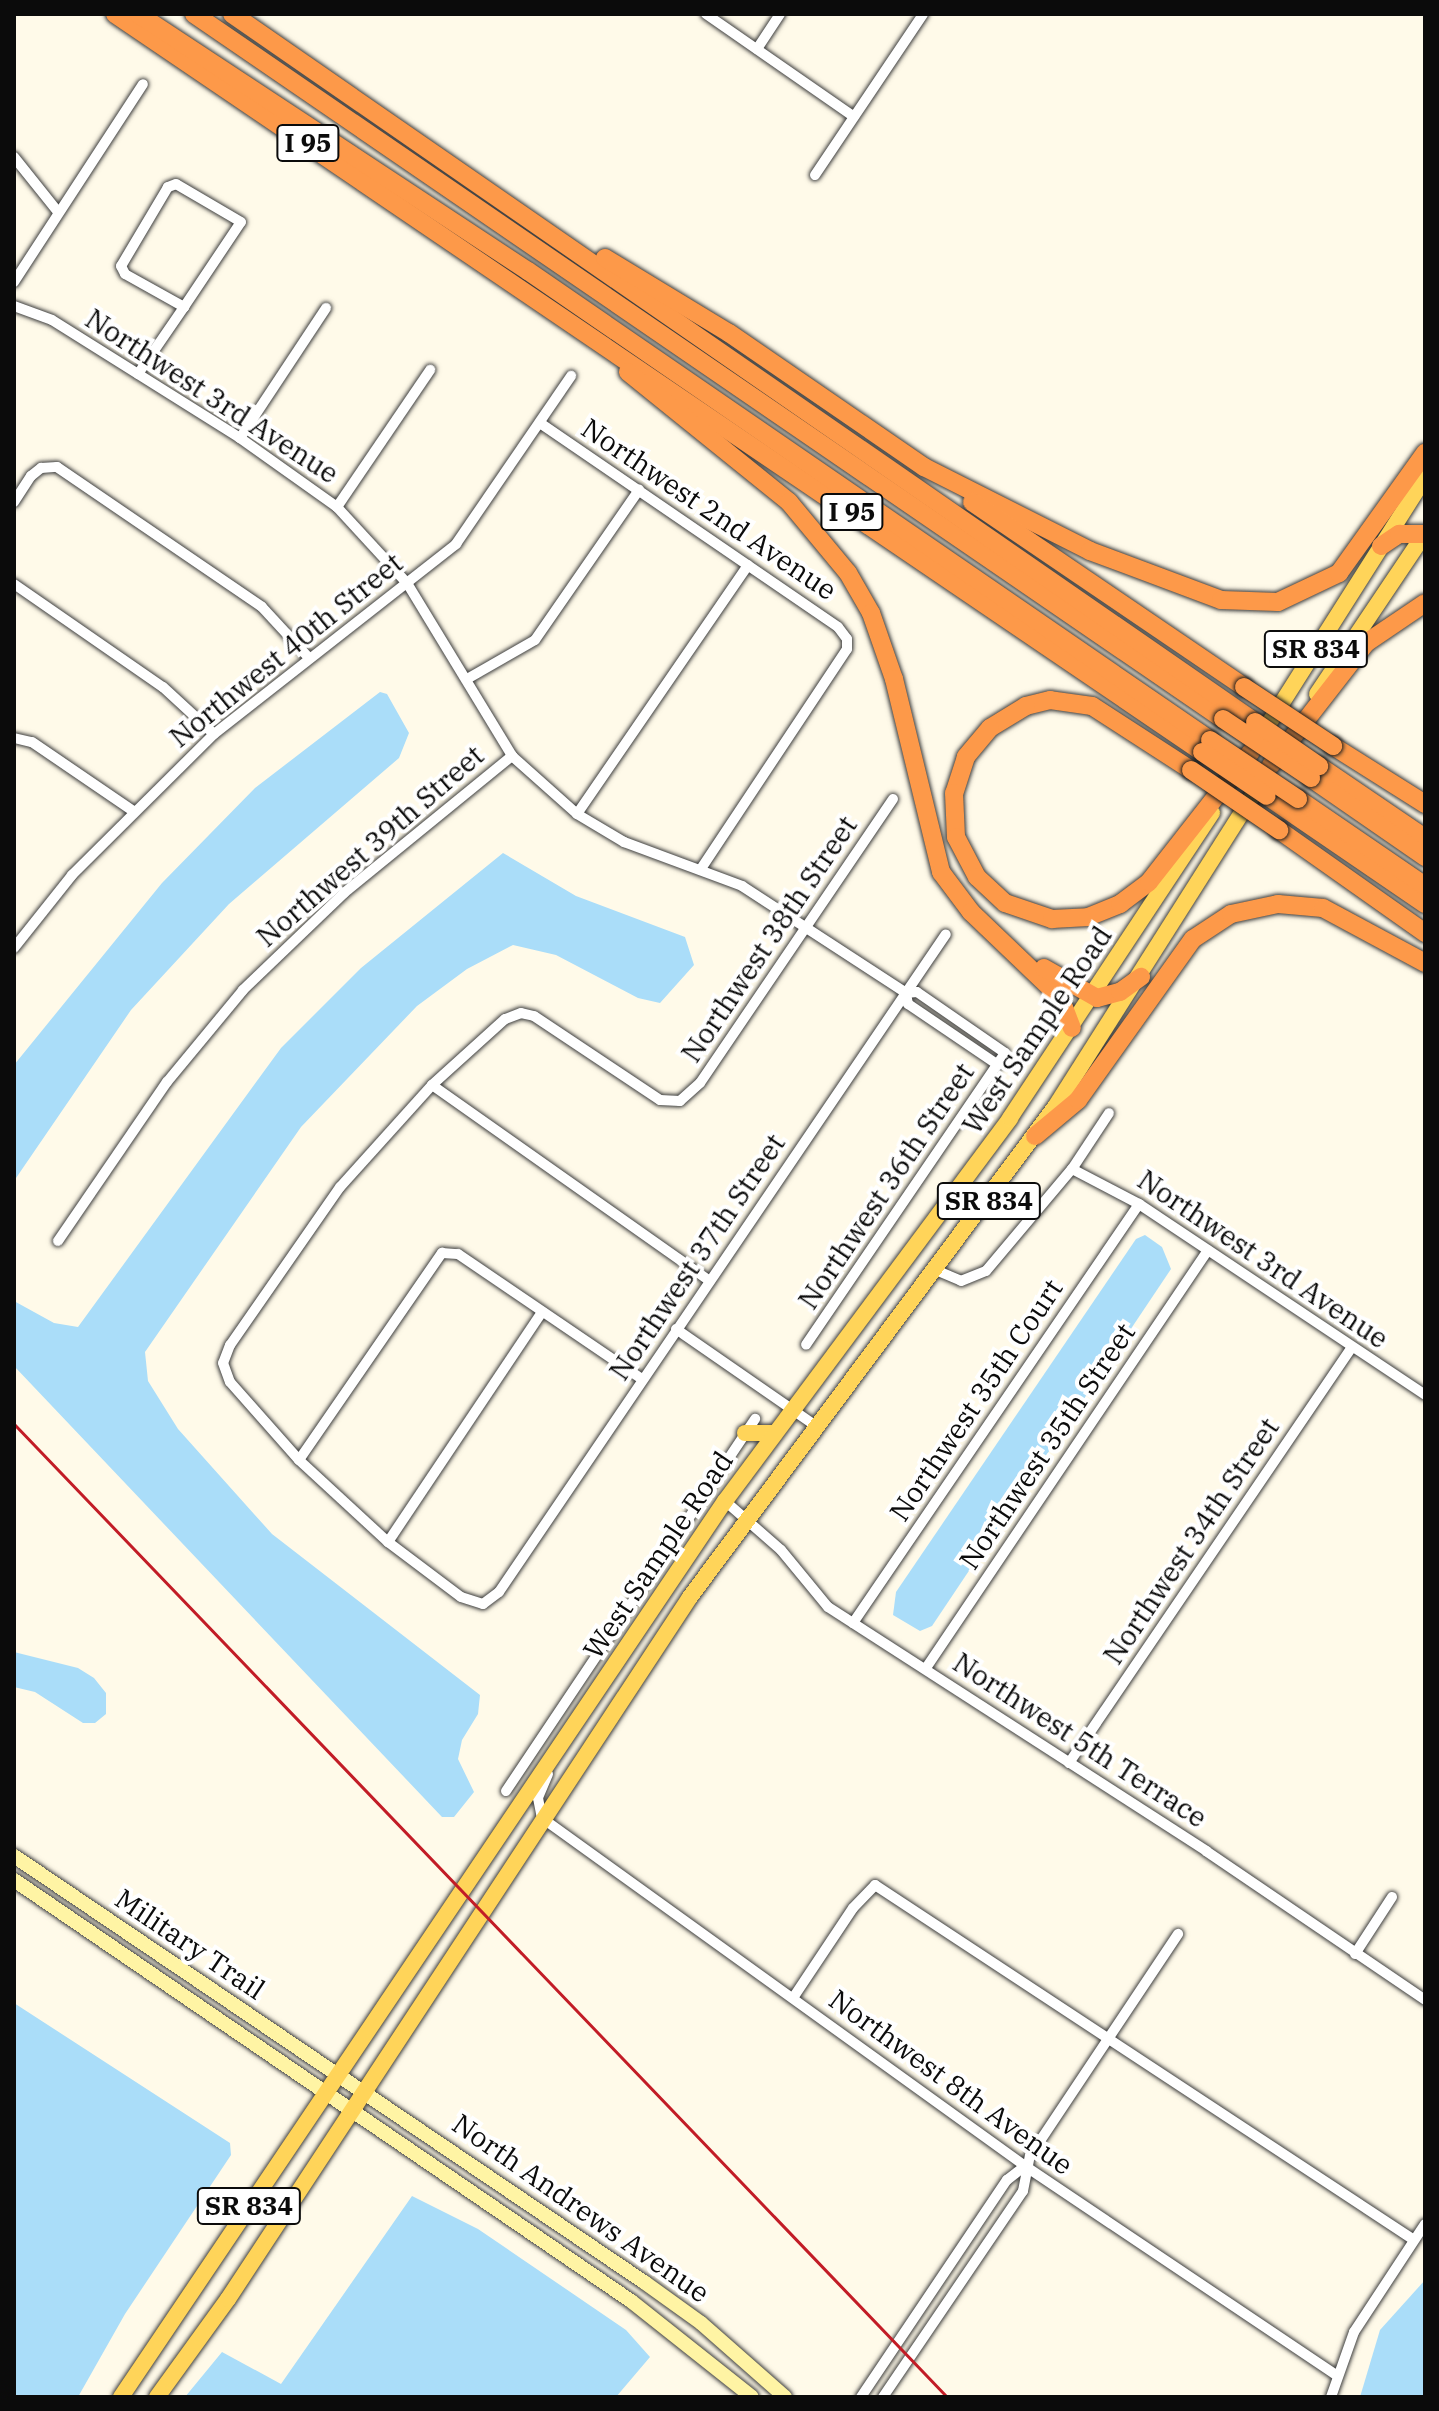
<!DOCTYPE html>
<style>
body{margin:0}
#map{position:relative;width:1439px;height:2411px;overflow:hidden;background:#fffae9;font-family:"IBM Plex Serif",serif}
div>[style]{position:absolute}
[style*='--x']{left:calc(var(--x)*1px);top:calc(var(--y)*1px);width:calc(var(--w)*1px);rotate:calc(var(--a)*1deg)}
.water>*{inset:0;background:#aaddf9}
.roads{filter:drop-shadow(0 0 2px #3e3e3e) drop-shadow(0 0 2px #3e3e3e)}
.street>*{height:10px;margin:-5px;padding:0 5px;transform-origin:5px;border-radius:5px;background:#fff}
.secondary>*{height:14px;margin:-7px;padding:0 7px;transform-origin:7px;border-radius:7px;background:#fff4a4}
.primary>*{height:16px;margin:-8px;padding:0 8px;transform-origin:8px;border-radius:8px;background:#ffd459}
.highway>*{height:18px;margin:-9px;padding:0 9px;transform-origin:9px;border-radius:9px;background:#fd9949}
.rail>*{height:3px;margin:-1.5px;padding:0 1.5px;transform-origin:1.5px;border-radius:1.5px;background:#c21c26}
.bridges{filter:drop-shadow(0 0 2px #1c1c1c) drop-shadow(0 0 2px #1c1c1c)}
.highway-bridge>*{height:18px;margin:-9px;padding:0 9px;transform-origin:9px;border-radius:9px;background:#fd9949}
span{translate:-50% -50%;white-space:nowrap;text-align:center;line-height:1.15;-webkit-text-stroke:8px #fff;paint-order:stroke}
.shield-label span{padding:2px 6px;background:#fff;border:2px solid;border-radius:6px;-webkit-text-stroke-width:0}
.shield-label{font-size:26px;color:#0b0b0b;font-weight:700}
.street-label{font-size:28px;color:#0b0b0b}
.frame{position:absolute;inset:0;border:16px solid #0b0b0b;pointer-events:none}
</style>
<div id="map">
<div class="water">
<div style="clip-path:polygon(380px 692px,387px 694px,409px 733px,399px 758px,229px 904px,131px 1010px,14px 1181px,14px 1065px,162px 883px,255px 788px)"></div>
<div style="clip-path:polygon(503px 853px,576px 896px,685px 937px,694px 965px,660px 1003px,638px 998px,556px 955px,513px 945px,467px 969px,417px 1006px,301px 1127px,145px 1352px,148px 1381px,178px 1429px,272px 1534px,480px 1695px,478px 1714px,462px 1740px,458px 1759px,474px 1792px,454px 1817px,442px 1817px,14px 1366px,14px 1301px,54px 1323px,78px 1327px,281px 1048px,361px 968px)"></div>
<div style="clip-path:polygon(1145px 1235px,1162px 1247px,1171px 1269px,932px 1626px,920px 1631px,893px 1615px,896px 1592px,1136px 1239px)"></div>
<div style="clip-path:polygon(14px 1652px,78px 1668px,94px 1678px,106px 1693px,106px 1714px,95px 1723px,83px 1723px,35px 1692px,14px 1687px)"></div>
<div style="clip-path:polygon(14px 2003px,230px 2143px,231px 2155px,125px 2314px,78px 2397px,14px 2397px)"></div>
<div style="clip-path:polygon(412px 2196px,478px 2229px,626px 2330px,650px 2357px,616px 2397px,185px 2397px,222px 2352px,281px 2384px)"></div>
<div style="clip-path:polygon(1425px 2280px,1425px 2397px,1360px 2397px,1380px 2330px)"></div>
</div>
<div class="roads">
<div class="street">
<div style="--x:706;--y:14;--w:180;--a:34.8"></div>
<div style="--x:757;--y:49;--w:42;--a:-56.7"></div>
<div style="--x:14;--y:157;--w:70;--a:51.3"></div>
<div style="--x:815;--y:175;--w:194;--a:-56.1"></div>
<div style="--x:14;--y:282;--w:236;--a:-56.9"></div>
<div style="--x:14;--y:306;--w:40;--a:20.2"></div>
<div style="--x:52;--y:320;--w:222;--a:32.1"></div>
<div style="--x:240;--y:438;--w:119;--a:35.4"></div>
<div style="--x:337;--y:507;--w:103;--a:47.4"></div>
<div style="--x:407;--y:583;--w:202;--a:58.7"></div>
<div style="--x:512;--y:756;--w:87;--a:41.7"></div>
<div style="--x:577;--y:814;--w:55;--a:30.8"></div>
<div style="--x:624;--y:842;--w:126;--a:20.4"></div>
<div style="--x:742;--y:886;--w:196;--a:33.1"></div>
<div style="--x:906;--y:993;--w:11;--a:-5"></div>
<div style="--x:917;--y:992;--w:107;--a:34.7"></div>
<div style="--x:1005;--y:1053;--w:353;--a:124.3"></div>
<div style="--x:138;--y:374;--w:81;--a:-55.5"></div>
<div style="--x:184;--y:307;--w:102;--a:-56.2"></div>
<div style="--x:241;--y:222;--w:75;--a:-149.7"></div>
<div style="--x:176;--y:184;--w:9;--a:159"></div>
<div style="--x:168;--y:187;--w:92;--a:120.7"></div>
<div style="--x:121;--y:266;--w:9;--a:63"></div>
<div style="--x:125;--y:274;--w:68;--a:29.2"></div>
<div style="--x:540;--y:423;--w:361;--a:34.4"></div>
<div style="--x:838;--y:627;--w:15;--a:53"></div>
<div style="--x:847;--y:639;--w:10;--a:90"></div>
<div style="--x:847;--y:649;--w:265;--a:123.6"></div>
<div style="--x:240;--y:438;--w:156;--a:-56.5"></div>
<div style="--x:14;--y:502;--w:31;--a:-57"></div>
<div style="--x:31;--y:476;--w:13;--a:-39"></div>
<div style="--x:41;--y:468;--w:16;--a:-4"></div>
<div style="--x:57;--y:467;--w:248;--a:34.3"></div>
<div style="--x:262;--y:607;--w:69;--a:47.3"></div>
<div style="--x:337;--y:507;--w:166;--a:-55.8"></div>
<div style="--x:14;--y:584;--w:181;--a:34.7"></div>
<div style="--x:163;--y:687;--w:69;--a:42.7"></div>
<div style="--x:467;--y:679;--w:78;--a:-29.8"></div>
<div style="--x:535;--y:640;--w:183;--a:-55.3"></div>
<div style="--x:14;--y:738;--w:18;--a:13"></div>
<div style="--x:32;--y:742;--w:122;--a:34.3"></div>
<div style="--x:893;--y:799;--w:343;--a:124.2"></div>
<div style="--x:700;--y:1083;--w:27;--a:138"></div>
<div style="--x:680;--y:1101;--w:20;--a:-177"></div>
<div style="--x:660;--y:1100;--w:151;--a:-146.3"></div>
<div style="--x:534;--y:1016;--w:13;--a:-167"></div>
<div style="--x:521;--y:1013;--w:17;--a:159"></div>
<div style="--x:505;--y:1019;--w:98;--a:137.9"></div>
<div style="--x:432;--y:1085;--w:137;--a:132"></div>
<div style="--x:340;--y:1187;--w:193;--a:124.8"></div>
<div style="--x:230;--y:1345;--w:19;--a:111"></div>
<div style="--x:223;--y:1363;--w:20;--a:70"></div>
<div style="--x:230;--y:1382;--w:104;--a:48.5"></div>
<div style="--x:299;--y:1460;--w:121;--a:42.7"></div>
<div style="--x:388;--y:1542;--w:91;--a:37"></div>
<div style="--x:461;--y:1597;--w:23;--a:18"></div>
<div style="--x:483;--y:1604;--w:20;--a:-37"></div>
<div style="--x:499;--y:1592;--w:795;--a:-55.81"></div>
<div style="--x:577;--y:814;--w:302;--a:-55.5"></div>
<div style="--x:14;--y:948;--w:93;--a:-51.5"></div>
<div style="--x:72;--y:875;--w:200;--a:-44.8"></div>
<div style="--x:214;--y:734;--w:308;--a:-38.1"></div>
<div style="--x:456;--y:544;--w:204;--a:-55.6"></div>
<div style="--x:906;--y:993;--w:11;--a:80"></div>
<div style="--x:908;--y:1004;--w:109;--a:34.1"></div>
<div style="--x:432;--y:1085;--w:340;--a:35.2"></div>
<div style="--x:1072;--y:1169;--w:76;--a:27.6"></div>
<div style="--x:1139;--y:1204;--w:344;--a:33.7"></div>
<div style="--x:58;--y:1241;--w:193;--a:-55.6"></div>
<div style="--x:167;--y:1082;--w:119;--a:-50.4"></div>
<div style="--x:243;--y:990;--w:140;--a:-43.8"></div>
<div style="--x:344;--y:893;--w:217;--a:-39.2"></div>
<div style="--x:938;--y:1271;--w:25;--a:23"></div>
<div style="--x:961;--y:1281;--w:27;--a:-22"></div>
<div style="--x:986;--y:1271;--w:133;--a:-49.9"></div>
<div style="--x:1072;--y:1169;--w:67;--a:-56.5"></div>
<div style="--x:676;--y:1329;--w:174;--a:34.7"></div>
<div style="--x:299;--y:1460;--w:252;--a:-55.4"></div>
<div style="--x:442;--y:1253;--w:16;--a:4"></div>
<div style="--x:458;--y:1254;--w:222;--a:34.2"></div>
<div style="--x:725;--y:1501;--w:74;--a:41.2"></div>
<div style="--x:781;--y:1550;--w:74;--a:50.5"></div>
<div style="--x:828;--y:1607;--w:450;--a:32.8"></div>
<div style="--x:1206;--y:1851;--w:265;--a:34.2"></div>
<div style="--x:388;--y:1542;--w:277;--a:-56.2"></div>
<div style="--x:853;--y:1623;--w:507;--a:-55.68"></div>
<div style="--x:926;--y:1668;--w:504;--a:-55.99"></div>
<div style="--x:1069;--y:1763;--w:503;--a:-55.77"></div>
<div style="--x:548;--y:1774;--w:26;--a:113"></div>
<div style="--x:538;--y:1798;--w:20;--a:79"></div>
<div style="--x:542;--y:1818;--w:595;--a:35.77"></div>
<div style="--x:1025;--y:2166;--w:376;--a:33.9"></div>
<div style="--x:506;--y:1791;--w:448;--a:-56.2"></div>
<div style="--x:1355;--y:1954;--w:68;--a:-57"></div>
<div style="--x:793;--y:1998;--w:108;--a:-56.3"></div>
<div style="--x:853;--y:1908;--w:32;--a:-46"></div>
<div style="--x:875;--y:1885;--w:645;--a:33.37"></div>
<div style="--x:861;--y:2397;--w:262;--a:-56.1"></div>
<div style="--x:1007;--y:2180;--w:23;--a:-38"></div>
<div style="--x:883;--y:2397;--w:249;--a:-55.8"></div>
<div style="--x:1023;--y:2191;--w:36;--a:-79"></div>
<div style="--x:1030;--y:2156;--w:267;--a:-56.3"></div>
<div style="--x:1331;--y:2397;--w:69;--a:-70.5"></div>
<div style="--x:1354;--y:2332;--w:129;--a:-56.7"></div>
</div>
<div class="secondary">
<div style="--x:14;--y:1856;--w:761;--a:34.07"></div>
<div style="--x:644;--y:2282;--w:70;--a:35.7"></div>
<div style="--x:701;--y:2323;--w:112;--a:41.4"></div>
<div style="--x:14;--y:1880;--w:747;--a:34.31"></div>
<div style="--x:631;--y:2301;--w:154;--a:38.4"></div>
</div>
<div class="primary">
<div style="--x:1317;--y:694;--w:194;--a:-56.1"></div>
<div style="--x:1259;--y:739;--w:310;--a:-57.6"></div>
<div style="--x:745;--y:1433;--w:29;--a:0"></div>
<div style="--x:121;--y:2397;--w:1081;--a:-56.02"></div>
<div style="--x:725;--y:1501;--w:477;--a:-53.3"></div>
<div style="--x:1010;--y:1118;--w:366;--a:-56.5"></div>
<div style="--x:157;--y:2397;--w:121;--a:-54.1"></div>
<div style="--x:228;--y:2299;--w:840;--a:-56.65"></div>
<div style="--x:690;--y:1597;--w:611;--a:-53.32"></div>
<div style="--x:1055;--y:1107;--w:390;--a:-57.6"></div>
</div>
<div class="highway">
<div style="--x:115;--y:14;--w:1314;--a:34.17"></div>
<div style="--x:138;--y:14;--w:467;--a:33.4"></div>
<div style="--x:528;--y:271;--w:828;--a:34.52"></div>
<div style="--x:194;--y:14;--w:1247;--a:34.42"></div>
<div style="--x:232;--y:14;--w:1244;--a:34.69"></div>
<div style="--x:605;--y:258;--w:145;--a:31.2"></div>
<div style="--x:729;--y:333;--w:237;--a:34.5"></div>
<div style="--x:924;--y:467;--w:186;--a:26.8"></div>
<div style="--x:1090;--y:551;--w:140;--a:20.5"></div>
<div style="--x:1221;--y:600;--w:57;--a:2"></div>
<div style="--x:1278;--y:602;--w:68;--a:-25.4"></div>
<div style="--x:1339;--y:573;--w:148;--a:-54.4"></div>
<div style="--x:628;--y:372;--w:207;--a:38.9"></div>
<div style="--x:789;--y:502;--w:92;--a:50.3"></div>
<div style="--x:848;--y:573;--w:46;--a:60.1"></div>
<div style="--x:871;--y:613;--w:70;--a:70.8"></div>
<div style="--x:894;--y:679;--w:199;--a:76.3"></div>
<div style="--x:941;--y:872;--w:50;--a:53.1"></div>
<div style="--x:971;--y:912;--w:123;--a:43.7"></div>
<div style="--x:1060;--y:997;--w:33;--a:69"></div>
<div style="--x:972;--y:502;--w:329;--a:34.2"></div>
<div style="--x:1381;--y:546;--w:22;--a:-34"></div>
<div style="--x:1399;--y:534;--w:26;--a:0"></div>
<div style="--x:1333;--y:746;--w:109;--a:32.2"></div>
<div style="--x:1271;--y:765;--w:155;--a:-52.1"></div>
<div style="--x:1366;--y:643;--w:71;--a:-34.1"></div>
<div style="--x:1319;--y:766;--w:128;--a:34.2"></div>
<div style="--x:1191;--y:770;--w:118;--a:-147.1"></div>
<div style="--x:1092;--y:706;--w:42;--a:-171.9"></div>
<div style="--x:1050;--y:700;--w:25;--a:166"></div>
<div style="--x:1026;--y:706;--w:42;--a:148.6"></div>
<div style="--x:990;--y:728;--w:38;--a:130"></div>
<div style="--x:966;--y:757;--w:38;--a:108"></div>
<div style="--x:954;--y:793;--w:44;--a:87.4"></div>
<div style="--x:956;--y:837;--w:45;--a:62.3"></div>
<div style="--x:977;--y:877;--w:38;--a:43"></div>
<div style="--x:1005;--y:903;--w:50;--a:18.8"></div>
<div style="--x:1052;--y:919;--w:36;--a:-3"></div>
<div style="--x:1088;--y:917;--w:35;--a:-22"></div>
<div style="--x:1120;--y:904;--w:36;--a:-37"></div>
<div style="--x:1149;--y:882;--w:165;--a:-51.9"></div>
<div style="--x:1311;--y:778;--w:139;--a:34.7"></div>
<div style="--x:1267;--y:796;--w:191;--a:34.4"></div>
<div style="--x:1298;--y:799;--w:154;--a:34.4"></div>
<div style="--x:1279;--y:830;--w:179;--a:35.2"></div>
<div style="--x:1044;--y:968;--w:61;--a:29.5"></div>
<div style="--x:1097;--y:998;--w:24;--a:-15"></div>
<div style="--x:1120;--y:992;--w:26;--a:-36"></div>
<div style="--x:1035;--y:1136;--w:56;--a:-39.9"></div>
<div style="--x:1078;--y:1100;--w:198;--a:-54.5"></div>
<div style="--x:1193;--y:939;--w:45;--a:-33.3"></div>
<div style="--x:1231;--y:914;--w:48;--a:-12"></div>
<div style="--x:1278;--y:904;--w:45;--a:5.1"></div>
<div style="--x:1323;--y:908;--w:116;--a:28.3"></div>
</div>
</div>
<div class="rail">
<div style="--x:14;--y:1424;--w:1348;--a:46.2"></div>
</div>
<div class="bridges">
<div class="highway-bridge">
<div style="--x:1244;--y:687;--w:107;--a:33.5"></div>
<div style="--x:1223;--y:719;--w:106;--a:33.8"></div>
<div style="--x:1255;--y:722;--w:78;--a:34.5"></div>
<div style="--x:1210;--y:740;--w:106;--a:33.8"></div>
<div style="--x:1202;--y:752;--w:78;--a:34.1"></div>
<div style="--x:1191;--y:770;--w:107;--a:34.3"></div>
</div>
</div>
<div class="shield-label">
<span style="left:308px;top:143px">I 95</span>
<span style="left:852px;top:512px">I 95</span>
<span style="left:1316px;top:649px">SR 834</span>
<span style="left:989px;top:1201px">SR 834</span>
<span style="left:249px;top:2206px">SR 834</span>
</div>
<div class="street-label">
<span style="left:212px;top:396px;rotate:33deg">Northwest 3rd Avenue</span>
<span style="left:709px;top:509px;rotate:34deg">Northwest 2nd Avenue</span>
<span style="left:286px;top:650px;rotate:-39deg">Northwest 40th Street</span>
<span style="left:370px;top:846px;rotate:-41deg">Northwest 39th Street</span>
<span style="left:769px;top:939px;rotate:-56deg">Northwest 38th Street</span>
<span style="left:1037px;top:1030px;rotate:-56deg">West Sample Road</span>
<span style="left:886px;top:1186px;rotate:-56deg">Northwest 36th Street</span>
<span style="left:697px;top:1257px;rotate:-56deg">Northwest 37th Street</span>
<span style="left:1263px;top:1259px;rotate:34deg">Northwest 3rd Avenue</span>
<span style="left:976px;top:1400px;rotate:-56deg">Northwest 35th Court</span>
<span style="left:1047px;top:1446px;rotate:-56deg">Northwest 35th Street</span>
<span style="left:1191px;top:1541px;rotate:-56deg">Northwest 34th Street</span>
<span style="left:658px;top:1555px;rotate:-56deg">West Sample Road</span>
<span style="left:1080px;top:1740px;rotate:33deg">Northwest 5th Terrace</span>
<span style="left:190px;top:1944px;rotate:34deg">Military Trail</span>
<span style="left:951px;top:2082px;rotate:36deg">Northwest 8th Avenue</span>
<span style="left:581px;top:2208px;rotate:35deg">North Andrews Avenue</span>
</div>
<div class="frame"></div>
</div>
